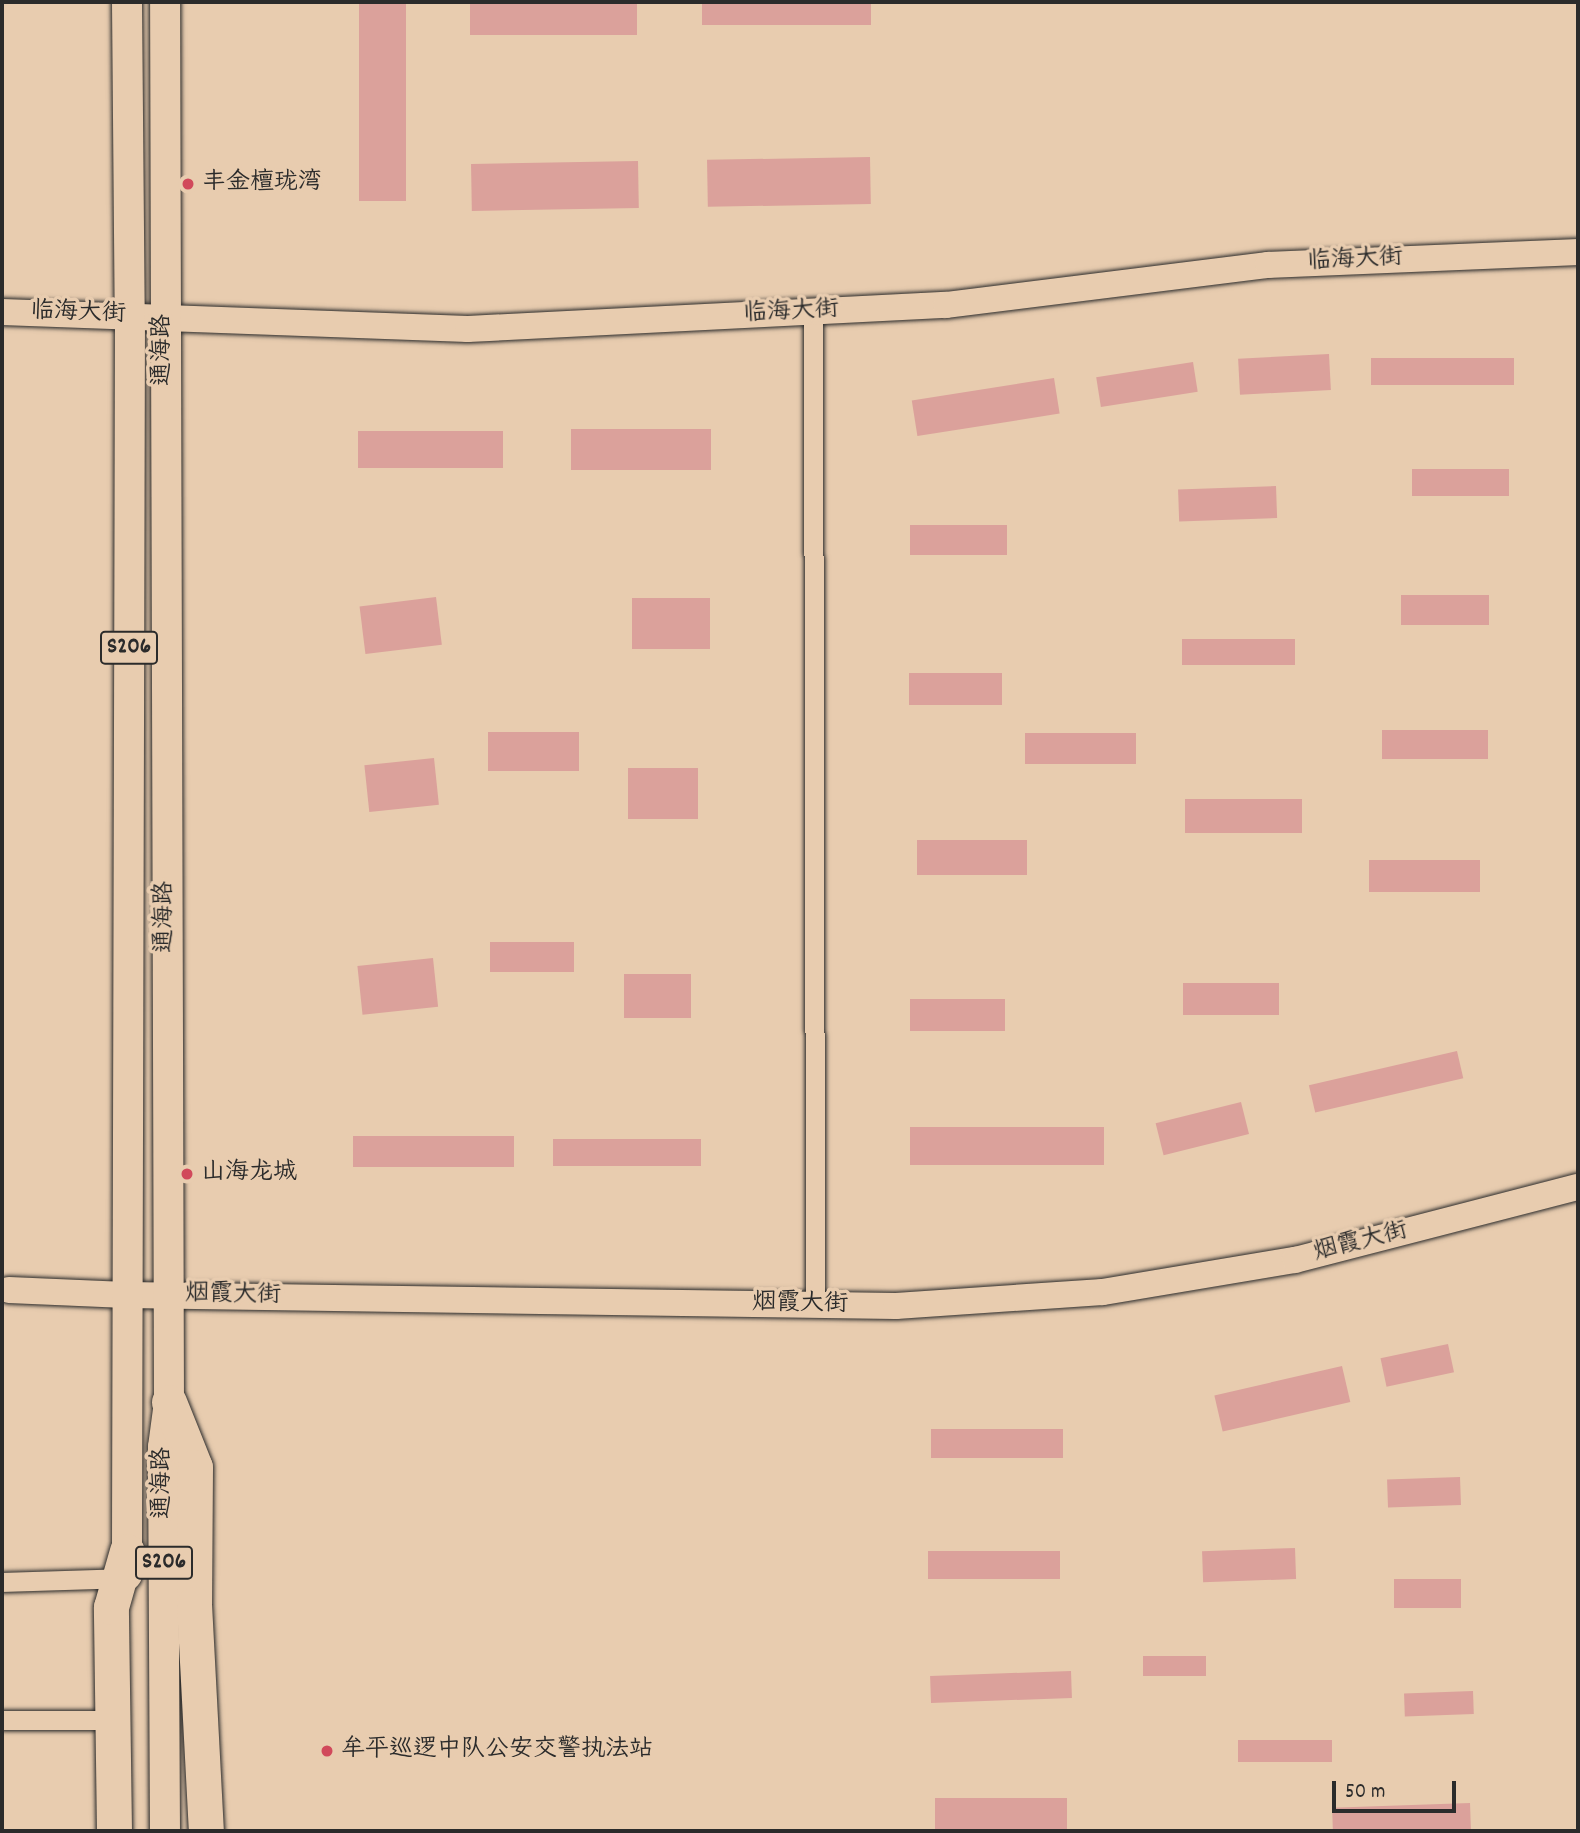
<!DOCTYPE html>
<meta charset="utf-8">
<style>
body{margin:0}
#map{position:relative;width:1580px;height:1833px;overflow:hidden;background:#e8ccaf;font-family:Dekko,"LXGW WenKai TC",sans-serif}
div>[style]{position:absolute}
[style*='--x']{left:calc(var(--x)*1px);top:calc(var(--y)*1px);width:calc(var(--w)*1px);rotate:calc(var(--a)*1deg)}
.building>*{inset:0;background:#dba19b;transform-origin:0 0}
.roads{filter:drop-shadow(0 0 2px #2b2b2b) drop-shadow(0 0 2px #2b2b2b)}
.street>*{height:19px;margin:-9.5px;padding:0 9.5px;transform-origin:9.5px;border-radius:9.5px;background:#e8ccaf}
.secondary>*{height:26px;margin:-13px;padding:0 13px;transform-origin:13px;border-radius:13px;background:#e8ccaf}
.primary>*{height:30px;margin:-15px;padding:0 15px;transform-origin:15px;border-radius:15px;background:#e8ccaf}
.highway>*{height:35px;margin:-17.5px;padding:0 17.5px;transform-origin:17.5px;border-radius:17.5px;background:#e8ccaf}
.dots>*{width:19px;height:19px;translate:-50% -50%;box-sizing:border-box;border:4px solid #e8ccaf;border-radius:50%}
span{translate:-50% -50%;white-space:nowrap;text-align:center;line-height:1.15;-webkit-text-stroke:7px #e8ccaf;paint-order:stroke}
.shield-label span{padding:2px 5px;background:#e8ccaf;border:2px solid;border-radius:5px;-webkit-text-stroke-width:0}
.shield-label{font-size:23px;color:#2b2b2b;font-weight:700}
.poi-label{font-size:24px;color:#2b2b2b}
.left{translate:0 -50%;text-align:left}
.street-label{font-size:24px;color:#2b2b2b}
.frame{position:absolute;inset:0;border:4px solid #2b2b2b;pointer-events:none}
.scale{position:absolute;left:1332px;top:1781px;width:124px;height:32px;box-sizing:border-box;border:4px solid #2b2b2b;border-top:0;padding-left:9px;font-size:21px;line-height:24px;white-space:nowrap;color:#2b2b2b;-webkit-text-stroke:5px #e8ccaf;paint-order:stroke}
</style>
<div id="map">
<div class="building">
<div style="left:359px;top:2px;width:47px;height:199px"></div>
<div style="left:470px;top:2px;width:167px;height:33px"></div>
<div style="left:702px;top:2px;width:169px;height:23px"></div>
<div style="left:870px;top:157px;width:47px;height:163px;rotate:89deg"></div>
<div style="left:638px;top:161px;width:47px;height:167px;rotate:89deg"></div>
<div style="left:1329px;top:354px;width:36px;height:91px;rotate:87deg"></div>
<div style="left:1371px;top:358px;width:143px;height:27px"></div>
<div style="left:1193px;top:362px;width:30px;height:98px;rotate:81deg"></div>
<div style="left:1054px;top:378px;width:36px;height:144px;rotate:81deg"></div>
<div style="left:711px;top:429px;width:41px;height:140px;rotate:90deg"></div>
<div style="left:358px;top:431px;width:145px;height:37px"></div>
<div style="left:1412px;top:469px;width:97px;height:27px"></div>
<div style="left:1276px;top:486px;width:32px;height:98px;rotate:88deg"></div>
<div style="left:910px;top:525px;width:97px;height:30px"></div>
<div style="left:1401px;top:595px;width:88px;height:30px"></div>
<div style="left:436px;top:597px;width:48px;height:77px;rotate:83deg"></div>
<div style="left:632px;top:598px;width:78px;height:51px"></div>
<div style="left:1295px;top:639px;width:26px;height:113px;rotate:90deg"></div>
<div style="left:1002px;top:673px;width:32px;height:93px;rotate:90deg"></div>
<div style="left:1382px;top:730px;width:106px;height:29px"></div>
<div style="left:488px;top:732px;width:91px;height:39px"></div>
<div style="left:1025px;top:733px;width:111px;height:31px"></div>
<div style="left:434px;top:758px;width:47px;height:70px;rotate:84deg"></div>
<div style="left:628px;top:768px;width:70px;height:51px"></div>
<div style="left:1302px;top:799px;width:34px;height:117px;rotate:90deg"></div>
<div style="left:917px;top:840px;width:110px;height:35px"></div>
<div style="left:1480px;top:860px;width:32px;height:111px;rotate:90deg"></div>
<div style="left:574px;top:942px;width:30px;height:84px;rotate:90deg"></div>
<div style="left:433px;top:958px;width:49px;height:76px;rotate:84deg"></div>
<div style="left:691px;top:974px;width:44px;height:67px;rotate:90deg"></div>
<div style="left:1183px;top:983px;width:96px;height:32px"></div>
<div style="left:1005px;top:999px;width:32px;height:95px;rotate:90deg"></div>
<div style="left:1457px;top:1051px;width:28px;height:152px;rotate:77deg"></div>
<div style="left:1241px;top:1102px;width:33px;height:88px;rotate:76deg"></div>
<div style="left:1104px;top:1127px;width:38px;height:194px;rotate:90deg"></div>
<div style="left:514px;top:1136px;width:31px;height:161px;rotate:90deg"></div>
<div style="left:701px;top:1139px;width:27px;height:148px;rotate:90deg"></div>
<div style="left:1448px;top:1344px;width:29px;height:69px;rotate:78deg"></div>
<div style="left:1342px;top:1366px;width:37px;height:131px;rotate:77deg"></div>
<div style="left:1063px;top:1429px;width:29px;height:132px;rotate:90deg"></div>
<div style="left:1460px;top:1477px;width:28px;height:73px;rotate:88deg"></div>
<div style="left:1295px;top:1548px;width:31px;height:93px;rotate:88deg"></div>
<div style="left:1060px;top:1551px;width:28px;height:132px;rotate:90deg"></div>
<div style="left:1461px;top:1579px;width:29px;height:67px;rotate:90deg"></div>
<div style="left:1206px;top:1656px;width:20px;height:63px;rotate:90deg"></div>
<div style="left:1071px;top:1671px;width:27px;height:141px;rotate:88deg"></div>
<div style="left:1473px;top:1691px;width:23px;height:69px;rotate:88deg"></div>
<div style="left:1332px;top:1740px;width:22px;height:94px;rotate:90deg"></div>
<div style="left:1067px;top:1798px;width:31px;height:132px;rotate:90deg"></div>
<div style="left:1470px;top:1803px;width:28px;height:138px;rotate:88deg"></div>
</div>
<div class="roads">
<div class="street">
<div style="--x:813;--y:312;--w:993;--a:89.88"></div>
<div style="--x:2;--y:1582;--w:125;--a:-1.8"></div>
<div style="--x:2;--y:1720;--w:110;--a:0"></div>
</div>
<div class="secondary">
<div style="--x:2;--y:312;--w:466;--a:2.1"></div>
<div style="--x:468;--y:329;--w:479;--a:-2.9"></div>
<div style="--x:946;--y:305;--w:324;--a:-7.1"></div>
<div style="--x:1268;--y:265;--w:310;--a:-2.4"></div>
<div style="--x:9;--y:1290;--w:117;--a:2.4"></div>
<div style="--x:126;--y:1295;--w:770;--a:0.82"></div>
<div style="--x:896;--y:1306;--w:207;--a:-3.9"></div>
<div style="--x:1103;--y:1292;--w:195;--a:-9.5"></div>
<div style="--x:1295;--y:1260;--w:292;--a:-14.5"></div>
</div>
<div class="primary">
<div style="--x:127;--y:2;--w:315;--a:89.5"></div>
<div style="--x:130;--y:317;--w:1258;--a:90.14"></div>
<div style="--x:165;--y:1831;--w:384;--a:-90.3"></div>
<div style="--x:163;--y:1447;--w:45;--a:-82.4"></div>
<div style="--x:169;--y:1402;--w:1400;--a:-90.16"></div>
</div>
<div class="highway">
<div style="--x:169;--y:1402;--w:70;--a:68.2"></div>
<div style="--x:195;--y:1467;--w:137;--a:90.4"></div>
<div style="--x:194;--y:1604;--w:227;--a:87"></div>
<div style="--x:114;--y:1831;--w:224;--a:-90.8"></div>
<div style="--x:111;--y:1607;--w:58;--a:-74.1"></div>
</div>
</div>
<div class="dots">
<div style="left:188px;top:184px;background:#d1495b"></div>
<div style="left:187px;top:1174px;background:#d1495b"></div>
<div style="left:327px;top:1751px;background:#d1495b"></div>
</div>
<div class="shield-label">
<span style="left:129px;top:648px">S206</span>
<span style="left:164px;top:1563px">S206</span>
</div>
<div class="poi-label">
<span class="left" style="left:202px;top:184px">丰金檀珑湾</span>
<span class="left" style="left:201px;top:1174px">山海龙城</span>
<span class="left" style="left:341px;top:1751px">牟平巡逻中队公安交警执法站</span>
</div>
<div class="street-label">
<span style="left:1355px;top:261px;rotate:-3deg">临海大街</span>
<span style="left:791px;top:313px;rotate:-3deg">临海大街</span>
<span style="left:78px;top:314px;rotate:2deg">临海大街</span>
<span style="left:164px;top:350px;rotate:-90deg">通海路</span>
<span style="left:166px;top:917px;rotate:-90deg">通海路</span>
<span style="left:1361px;top:1243px;rotate:-14deg">烟霞大街</span>
<span style="left:233px;top:1296px;rotate:1deg">烟霞大街</span>
<span style="left:800px;top:1305px;rotate:1deg">烟霞大街</span>
<span style="left:164px;top:1483px;rotate:-90deg">通海路</span>
</div>
<div class="frame"></div>
<div class="scale">50 m</div>
</div>
